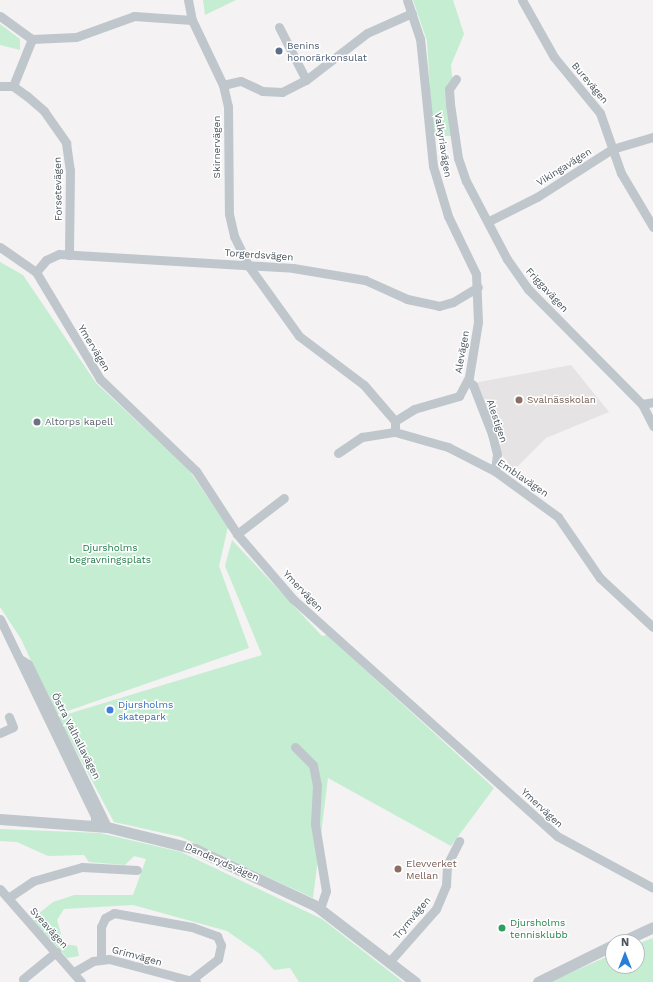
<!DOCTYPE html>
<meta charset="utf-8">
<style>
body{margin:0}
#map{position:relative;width:653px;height:982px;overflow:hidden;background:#f4f2f2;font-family:"Work Sans",sans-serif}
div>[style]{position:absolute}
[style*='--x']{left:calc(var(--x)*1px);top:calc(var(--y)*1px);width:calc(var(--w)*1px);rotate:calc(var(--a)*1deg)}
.education>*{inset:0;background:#e5e3e3}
.green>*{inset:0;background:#c5edd2}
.minor>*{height:9px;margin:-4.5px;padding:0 4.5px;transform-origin:4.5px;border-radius:4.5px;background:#bfc7cd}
.tertiary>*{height:11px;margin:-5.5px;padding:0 5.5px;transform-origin:5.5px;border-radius:5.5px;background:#bfc7cd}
.dots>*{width:11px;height:11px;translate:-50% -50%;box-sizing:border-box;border:2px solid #fff;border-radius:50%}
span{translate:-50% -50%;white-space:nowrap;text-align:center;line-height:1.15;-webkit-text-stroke:3px #fff;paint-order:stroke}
.service-label{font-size:10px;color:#4e5e75}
.left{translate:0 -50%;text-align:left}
.street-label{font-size:10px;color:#4b565e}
.education-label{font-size:10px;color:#785e54}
.worship-label{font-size:10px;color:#5b616d}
.park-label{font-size:10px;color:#1f7b48}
.shop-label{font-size:10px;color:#366cbe}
.leisure-label{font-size:10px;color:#27864d}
.north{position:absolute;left:605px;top:934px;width:40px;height:40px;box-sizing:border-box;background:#fff;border:1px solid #b7bbbf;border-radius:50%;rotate:0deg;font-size:11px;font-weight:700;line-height:16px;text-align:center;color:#4b565e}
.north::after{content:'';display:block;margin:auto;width:14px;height:18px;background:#287fd7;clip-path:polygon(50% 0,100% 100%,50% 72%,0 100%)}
</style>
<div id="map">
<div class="education">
<div style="clip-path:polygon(571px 365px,609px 412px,546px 438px,514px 470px,499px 451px,474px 383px)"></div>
</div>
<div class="green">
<div style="clip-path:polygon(203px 0,236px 0,205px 15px)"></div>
<div style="clip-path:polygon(413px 0,453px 0,464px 34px,451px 65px,458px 136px,433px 136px,427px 41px)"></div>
<div style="clip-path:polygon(0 24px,20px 39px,20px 50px,0 45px)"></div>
<div style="clip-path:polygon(0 262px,23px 275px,96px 383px,189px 470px,228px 527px,219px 566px,249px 648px,56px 715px,21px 639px,0 607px)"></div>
<div style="clip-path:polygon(232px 540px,322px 636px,327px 635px,494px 788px,451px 846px,328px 778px,313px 898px,181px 837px,114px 822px,58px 717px,262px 655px,225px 566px)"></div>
<div style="clip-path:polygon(0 829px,100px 833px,181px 852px,322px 919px,403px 982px,299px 982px,290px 968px,274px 970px,260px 954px,227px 931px,133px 905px,64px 909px,57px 920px,64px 944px,77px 946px,79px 956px,67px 958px,32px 919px,53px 902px,74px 895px,133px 895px,146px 859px,134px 856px,125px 865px,89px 862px,84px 855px,48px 856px,17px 842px,0 841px)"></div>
<div style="clip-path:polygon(653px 938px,653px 982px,550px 982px,613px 954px,613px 966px,637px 966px,637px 944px)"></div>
</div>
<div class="minor">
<div style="--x:188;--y:0;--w:20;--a:79"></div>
<div style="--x:522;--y:0;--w:65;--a:60.7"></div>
<div style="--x:554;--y:57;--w:72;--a:50.6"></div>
<div style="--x:600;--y:113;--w:64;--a:70.7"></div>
<div style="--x:621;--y:173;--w:63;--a:59.3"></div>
<div style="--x:0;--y:16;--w:39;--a:36"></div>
<div style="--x:279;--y:27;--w:59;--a:63"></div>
<div style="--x:456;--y:79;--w:12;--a:125"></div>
<div style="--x:449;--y:89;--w:15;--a:86"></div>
<div style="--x:450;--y:104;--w:55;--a:81.6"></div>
<div style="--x:458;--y:158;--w:24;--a:71"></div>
<div style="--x:466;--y:181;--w:88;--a:62.3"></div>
<div style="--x:507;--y:259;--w:37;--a:55"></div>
<div style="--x:528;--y:289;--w:162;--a:45.3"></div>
<div style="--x:642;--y:404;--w:25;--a:63"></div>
<div style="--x:223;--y:85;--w:18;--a:-13"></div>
<div style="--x:241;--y:81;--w:23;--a:25"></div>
<div style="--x:262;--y:91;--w:20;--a:3"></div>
<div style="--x:282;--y:92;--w:27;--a:-27"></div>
<div style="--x:306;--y:80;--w:77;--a:-37.6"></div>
<div style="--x:367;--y:33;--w:49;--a:-24"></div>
<div style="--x:0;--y:86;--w:13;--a:0"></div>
<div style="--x:13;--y:86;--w:17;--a:36"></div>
<div style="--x:27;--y:96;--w:23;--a:41"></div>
<div style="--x:44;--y:111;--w:39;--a:55"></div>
<div style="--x:66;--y:143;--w:27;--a:82"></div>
<div style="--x:70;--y:170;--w:85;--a:90.7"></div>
<div style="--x:13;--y:86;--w:51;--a:-68"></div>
<div style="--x:32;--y:39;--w:44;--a:-2.6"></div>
<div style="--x:76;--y:37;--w:62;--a:-19.9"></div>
<div style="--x:134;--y:16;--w:58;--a:3.9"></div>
<div style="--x:192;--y:20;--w:72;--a:64.5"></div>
<div style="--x:223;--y:85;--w:22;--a:77"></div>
<div style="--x:228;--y:106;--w:108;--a:89.5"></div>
<div style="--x:229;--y:214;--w:23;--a:77"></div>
<div style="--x:234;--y:236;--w:32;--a:64"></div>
<div style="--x:248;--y:265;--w:87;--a:54.3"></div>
<div style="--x:299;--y:336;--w:81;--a:37"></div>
<div style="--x:364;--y:385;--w:48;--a:49.3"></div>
<div style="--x:395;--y:421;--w:11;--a:90"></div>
<div style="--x:489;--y:221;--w:54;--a:-26.6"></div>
<div style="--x:537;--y:197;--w:89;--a:-32.6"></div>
<div style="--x:612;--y:149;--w:43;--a:-16.3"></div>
<div style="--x:0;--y:247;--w:44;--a:34.8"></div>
<div style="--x:36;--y:272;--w:125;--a:59.1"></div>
<div style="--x:100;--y:379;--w:133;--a:43.8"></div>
<div style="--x:196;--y:471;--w:75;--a:56.9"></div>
<div style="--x:237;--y:534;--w:86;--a:49.3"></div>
<div style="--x:293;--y:599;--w:355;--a:41.9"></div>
<div style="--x:557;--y:836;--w:109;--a:28.4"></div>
<div style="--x:36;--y:272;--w:16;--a:-50"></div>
<div style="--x:46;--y:260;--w:14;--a:-25"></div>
<div style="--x:59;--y:254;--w:234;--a:3.4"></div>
<div style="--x:293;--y:268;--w:73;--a:9.5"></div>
<div style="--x:365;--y:280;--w:46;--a:24.3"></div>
<div style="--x:407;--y:299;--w:33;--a:12"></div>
<div style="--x:439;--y:306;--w:15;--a:-16"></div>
<div style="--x:453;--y:302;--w:29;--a:-31"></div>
<div style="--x:468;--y:381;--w:6;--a:39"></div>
<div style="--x:473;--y:385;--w:53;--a:68.8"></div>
<div style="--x:492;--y:434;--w:21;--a:76"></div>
<div style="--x:497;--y:454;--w:17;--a:97"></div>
<div style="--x:642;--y:404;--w:11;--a:-10"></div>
<div style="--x:395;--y:421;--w:22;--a:-32"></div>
<div style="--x:414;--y:409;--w:47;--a:-16.1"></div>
<div style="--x:459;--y:396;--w:21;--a:-62"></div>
<div style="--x:469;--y:377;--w:56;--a:-80.7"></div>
<div style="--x:478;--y:322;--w:48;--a:-92.4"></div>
<div style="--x:476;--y:274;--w:64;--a:-115.8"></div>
<div style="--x:448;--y:216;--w:52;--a:-106.7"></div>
<div style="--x:433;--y:166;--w:128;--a:-95.8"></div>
<div style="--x:420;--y:39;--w:41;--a:-108.4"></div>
<div style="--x:338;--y:453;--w:29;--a:-34"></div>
<div style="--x:362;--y:437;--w:33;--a:-9"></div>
<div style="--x:395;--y:432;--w:55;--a:15.8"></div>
<div style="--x:448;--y:447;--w:53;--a:27.1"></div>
<div style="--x:495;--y:471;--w:78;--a:36.1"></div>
<div style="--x:558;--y:517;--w:74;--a:55.5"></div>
<div style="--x:600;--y:578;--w:72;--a:42.8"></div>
<div style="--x:237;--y:534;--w:59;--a:-37.5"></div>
<div style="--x:0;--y:619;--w:219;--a:64.3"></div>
<div style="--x:95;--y:816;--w:9;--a:90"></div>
<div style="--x:20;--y:659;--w:9;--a:32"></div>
<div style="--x:28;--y:664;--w:181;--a:64.1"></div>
<div style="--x:0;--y:733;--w:14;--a:-25"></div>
<div style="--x:13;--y:727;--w:11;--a:-112"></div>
<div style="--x:295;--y:747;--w:25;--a:45"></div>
<div style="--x:313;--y:765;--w:20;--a:79"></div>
<div style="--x:317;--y:785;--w:39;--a:93"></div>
<div style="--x:315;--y:824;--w:68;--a:80.7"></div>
<div style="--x:326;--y:891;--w:18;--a:109"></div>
<div style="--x:0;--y:889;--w:123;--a:48.9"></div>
<div style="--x:8;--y:898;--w:30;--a:-34"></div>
<div style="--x:33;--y:881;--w:51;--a:-15.9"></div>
<div style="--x:82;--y:867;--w:55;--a:3.1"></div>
<div style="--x:101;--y:959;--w:32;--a:-90"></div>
<div style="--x:101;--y:927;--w:10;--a:-66"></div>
<div style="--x:105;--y:918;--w:10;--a:-29"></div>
<div style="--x:114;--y:913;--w:79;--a:10.2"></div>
<div style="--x:192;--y:927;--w:27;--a:20"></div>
<div style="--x:217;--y:936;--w:10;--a:66"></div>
<div style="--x:221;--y:945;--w:14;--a:102"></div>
<div style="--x:218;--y:959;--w:36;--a:142"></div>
<div style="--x:390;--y:961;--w:69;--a:-48.5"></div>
<div style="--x:436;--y:909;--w:26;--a:-67"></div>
<div style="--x:446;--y:885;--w:20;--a:-87"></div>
<div style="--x:447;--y:865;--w:27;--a:-63"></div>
<div style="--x:74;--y:972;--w:22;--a:-30"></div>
<div style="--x:93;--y:961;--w:16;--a:-7"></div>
<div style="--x:109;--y:959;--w:90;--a:14.8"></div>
<div style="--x:23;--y:979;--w:43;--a:-39.3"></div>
</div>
<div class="tertiary">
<div style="--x:0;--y:819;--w:107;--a:4.3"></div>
<div style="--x:107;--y:827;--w:91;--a:14"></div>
<div style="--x:195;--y:849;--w:134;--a:25.2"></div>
<div style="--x:316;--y:906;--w:125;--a:37.5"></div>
<div style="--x:621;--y:942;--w:35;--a:-25"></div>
<div style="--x:538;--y:982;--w:84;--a:-26.3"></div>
</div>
<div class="dots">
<div style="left:279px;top:51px;background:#5c6f8a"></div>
<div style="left:519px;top:400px;background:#8d6e63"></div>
<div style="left:37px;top:422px;background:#6b7280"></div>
<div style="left:110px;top:710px;background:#3f7fe0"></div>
<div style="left:398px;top:869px;background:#8d6e63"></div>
<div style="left:502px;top:928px;background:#2e9e5b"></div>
</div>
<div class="service-label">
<span class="left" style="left:287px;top:51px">Benins<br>honorärkonsulat</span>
</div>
<div class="street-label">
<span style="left:590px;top:83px;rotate:50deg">Burevägen</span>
<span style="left:443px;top:145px;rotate:81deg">Valkyriavägen</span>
<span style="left:217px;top:147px;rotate:-90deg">Skirnervägen</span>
<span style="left:564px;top:167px;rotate:-32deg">Vikingavägen</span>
<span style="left:58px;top:189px;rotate:-91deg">Forsetevägen</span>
<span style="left:259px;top:255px;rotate:4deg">Torgerdsvägen</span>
<span style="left:547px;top:290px;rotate:47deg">Friggavägen</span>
<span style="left:94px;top:348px;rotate:59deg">Ymervägen</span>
<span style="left:462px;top:352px;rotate:-80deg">Alevägen</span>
<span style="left:497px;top:421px;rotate:71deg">Alestigen</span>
<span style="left:523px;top:478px;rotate:34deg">Emblavägen</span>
<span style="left:303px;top:591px;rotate:46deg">Ymervägen</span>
<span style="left:76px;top:736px;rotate:63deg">Östra Valhallavägen</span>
<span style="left:542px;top:808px;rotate:43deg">Ymervägen</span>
<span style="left:222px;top:862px;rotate:24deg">Danderydsvägen</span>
<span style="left:412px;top:918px;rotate:-50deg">Trymvägen</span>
<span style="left:49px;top:928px;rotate:48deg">Sveavägen</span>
<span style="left:137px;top:956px;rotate:15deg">Grimvägen</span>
</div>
<div class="education-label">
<span class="left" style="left:527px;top:400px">Svalnässkolan</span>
<span class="left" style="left:406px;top:869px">Elevverket<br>Mellan</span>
</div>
<div class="worship-label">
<span class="left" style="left:45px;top:422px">Altorps kapell</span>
</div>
<div class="park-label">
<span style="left:110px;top:553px">Djursholms<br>begravningsplats</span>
</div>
<div class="shop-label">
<span class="left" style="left:118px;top:710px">Djursholms<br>skatepark</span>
</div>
<div class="leisure-label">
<span class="left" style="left:510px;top:928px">Djursholms<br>tennisklubb</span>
</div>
<div class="north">N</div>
</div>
